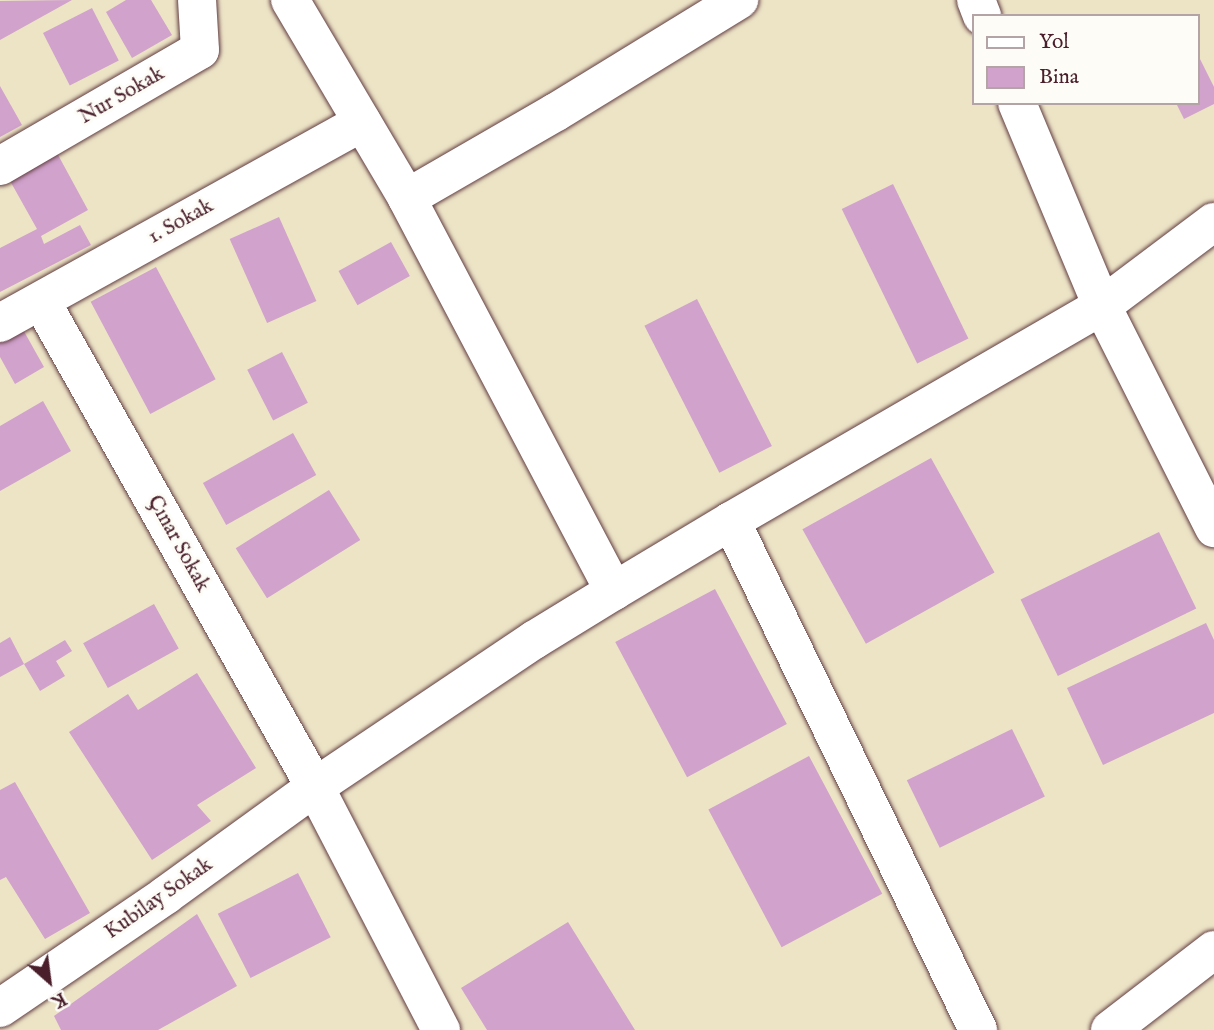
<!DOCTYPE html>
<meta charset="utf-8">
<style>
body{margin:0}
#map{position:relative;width:1214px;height:1030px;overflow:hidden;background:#ede4c6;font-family:"IM FELL English",serif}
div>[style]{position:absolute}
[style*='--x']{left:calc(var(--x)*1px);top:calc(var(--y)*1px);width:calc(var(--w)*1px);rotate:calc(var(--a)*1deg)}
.building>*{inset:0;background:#d0a2cc;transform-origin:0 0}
.roads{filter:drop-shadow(0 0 2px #623d42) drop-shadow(0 0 2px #623d42)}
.street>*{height:38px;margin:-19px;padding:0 19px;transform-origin:19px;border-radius:19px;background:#fff}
span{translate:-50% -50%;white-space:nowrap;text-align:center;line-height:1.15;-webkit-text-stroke:6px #fdfcf7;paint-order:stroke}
.street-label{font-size:21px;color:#4a1f2b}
.legend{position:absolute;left:972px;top:14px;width:228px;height:91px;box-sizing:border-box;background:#fdfcf7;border:2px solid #b5a4a5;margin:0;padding:9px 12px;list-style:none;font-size:21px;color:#4a1f2b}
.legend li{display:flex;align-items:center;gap:14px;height:35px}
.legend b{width:35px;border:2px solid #b5a4a5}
.north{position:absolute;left:14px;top:946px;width:70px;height:70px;-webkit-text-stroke:5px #fdfcf7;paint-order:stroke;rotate:152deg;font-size:19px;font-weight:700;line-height:28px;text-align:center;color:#4a1f2b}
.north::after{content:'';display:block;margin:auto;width:24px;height:32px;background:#4a1f2b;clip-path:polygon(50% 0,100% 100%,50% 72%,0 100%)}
</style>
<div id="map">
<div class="building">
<div style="clip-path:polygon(72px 0,0 40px,0 1px)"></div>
<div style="clip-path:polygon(126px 0,151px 0,172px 35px,132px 58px,106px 12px)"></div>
<div style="left:92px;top:8px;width:59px;height:55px;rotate:63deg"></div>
<div style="clip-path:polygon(1200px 59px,1214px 87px,1214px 104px,1184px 119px,1176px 103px,1198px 103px)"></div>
<div style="clip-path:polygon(0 86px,22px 125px,0 137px)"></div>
<div style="clip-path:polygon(57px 153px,88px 210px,41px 236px,44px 244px,80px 225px,91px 245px,0 292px,0 248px,37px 229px,9px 179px)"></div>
<div style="left:893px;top:184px;width:172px;height:57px;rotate:64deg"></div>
<div style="left:279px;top:217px;width:92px;height:54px;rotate:66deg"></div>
<div style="left:391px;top:242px;width:39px;height:60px;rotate:61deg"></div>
<div style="left:156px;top:267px;width:127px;height:74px;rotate:62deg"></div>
<div style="left:697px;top:299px;width:165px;height:59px;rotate:63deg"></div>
<div style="clip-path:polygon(21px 326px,44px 367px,15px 384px,0 357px,0 338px)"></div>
<div style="left:282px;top:352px;width:57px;height:39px;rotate:63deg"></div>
<div style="clip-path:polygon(43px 401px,71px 451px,0 491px,0 426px)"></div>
<div style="left:293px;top:433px;width:48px;height:103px;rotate:61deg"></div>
<div style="left:931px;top:458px;width:131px;height:147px;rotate:61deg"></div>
<div style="left:329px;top:490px;width:59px;height:110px;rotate:58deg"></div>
<div style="left:1159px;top:532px;width:85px;height:154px;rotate:64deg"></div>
<div style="left:715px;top:589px;width:153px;height:113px;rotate:62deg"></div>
<div style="left:154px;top:604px;width:51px;height:81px;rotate:61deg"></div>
<div style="clip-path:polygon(1206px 623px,1214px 640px,1214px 713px,1103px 765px,1067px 688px)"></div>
<div style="clip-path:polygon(10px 637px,24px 664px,0 677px,0 643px)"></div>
<div style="clip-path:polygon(65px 640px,72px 651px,56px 661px,65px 676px,40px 691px,24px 664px)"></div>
<div style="clip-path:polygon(197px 673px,256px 768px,197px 805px,211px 821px,152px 860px,69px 732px,128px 694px,138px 710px)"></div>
<div style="left:1012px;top:729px;width:75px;height:117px;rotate:64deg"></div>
<div style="left:809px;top:756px;width:156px;height:114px;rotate:62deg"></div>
<div style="clip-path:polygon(15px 782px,90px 913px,45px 939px,6px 877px,0 880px,0 790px)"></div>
<div style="left:298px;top:873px;width:72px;height:90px;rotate:63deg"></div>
<div style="clip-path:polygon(197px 914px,237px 986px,158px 1030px,61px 1030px,54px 1016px)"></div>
<div style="clip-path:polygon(568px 922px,635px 1030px,487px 1030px,461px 988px)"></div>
</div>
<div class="roads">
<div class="street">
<div style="--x:290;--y:0;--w:230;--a:59.4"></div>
<div style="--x:976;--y:0;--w:17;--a:69"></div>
<div style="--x:1017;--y:103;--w:220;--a:67.3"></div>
<div style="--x:1102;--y:306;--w:249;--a:63.2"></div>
<div style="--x:0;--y:166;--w:231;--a:-30.1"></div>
<div style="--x:200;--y:50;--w:50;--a:-93.4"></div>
<div style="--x:41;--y:301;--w:558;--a:60.59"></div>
<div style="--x:315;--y:787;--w:274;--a:62.6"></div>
<div style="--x:0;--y:323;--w:414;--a:-29"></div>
<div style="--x:731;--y:521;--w:429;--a:-30.1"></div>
<div style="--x:1102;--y:306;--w:140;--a:-36.9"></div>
<div style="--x:614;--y:591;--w:136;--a:-30.9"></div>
<div style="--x:731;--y:521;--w:566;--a:64.11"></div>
<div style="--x:0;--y:1008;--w:201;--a:-34.2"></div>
<div style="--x:166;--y:895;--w:184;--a:-35.9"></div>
<div style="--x:315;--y:787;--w:264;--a:-33.9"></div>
<div style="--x:534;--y:640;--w:94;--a:-31.5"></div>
<div style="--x:614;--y:591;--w:444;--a:-117.8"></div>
<div style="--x:407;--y:198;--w:172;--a:-30"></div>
<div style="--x:556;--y:112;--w:215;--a:-31.5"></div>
<div style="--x:1110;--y:1030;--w:131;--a:-37.6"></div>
</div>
</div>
<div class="street-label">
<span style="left:122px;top:96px;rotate:-30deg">Nur Sokak</span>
<span style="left:181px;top:222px;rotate:-29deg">1. Sokak</span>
<span style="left:178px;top:544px;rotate:61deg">Çınar Sokak</span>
<span style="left:159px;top:899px;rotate:-35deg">Kubilay Sokak</span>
</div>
<ul class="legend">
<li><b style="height:9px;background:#fff"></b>Yol</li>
<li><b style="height:19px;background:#d0a2cc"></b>Bina</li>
</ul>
<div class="north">K</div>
</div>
